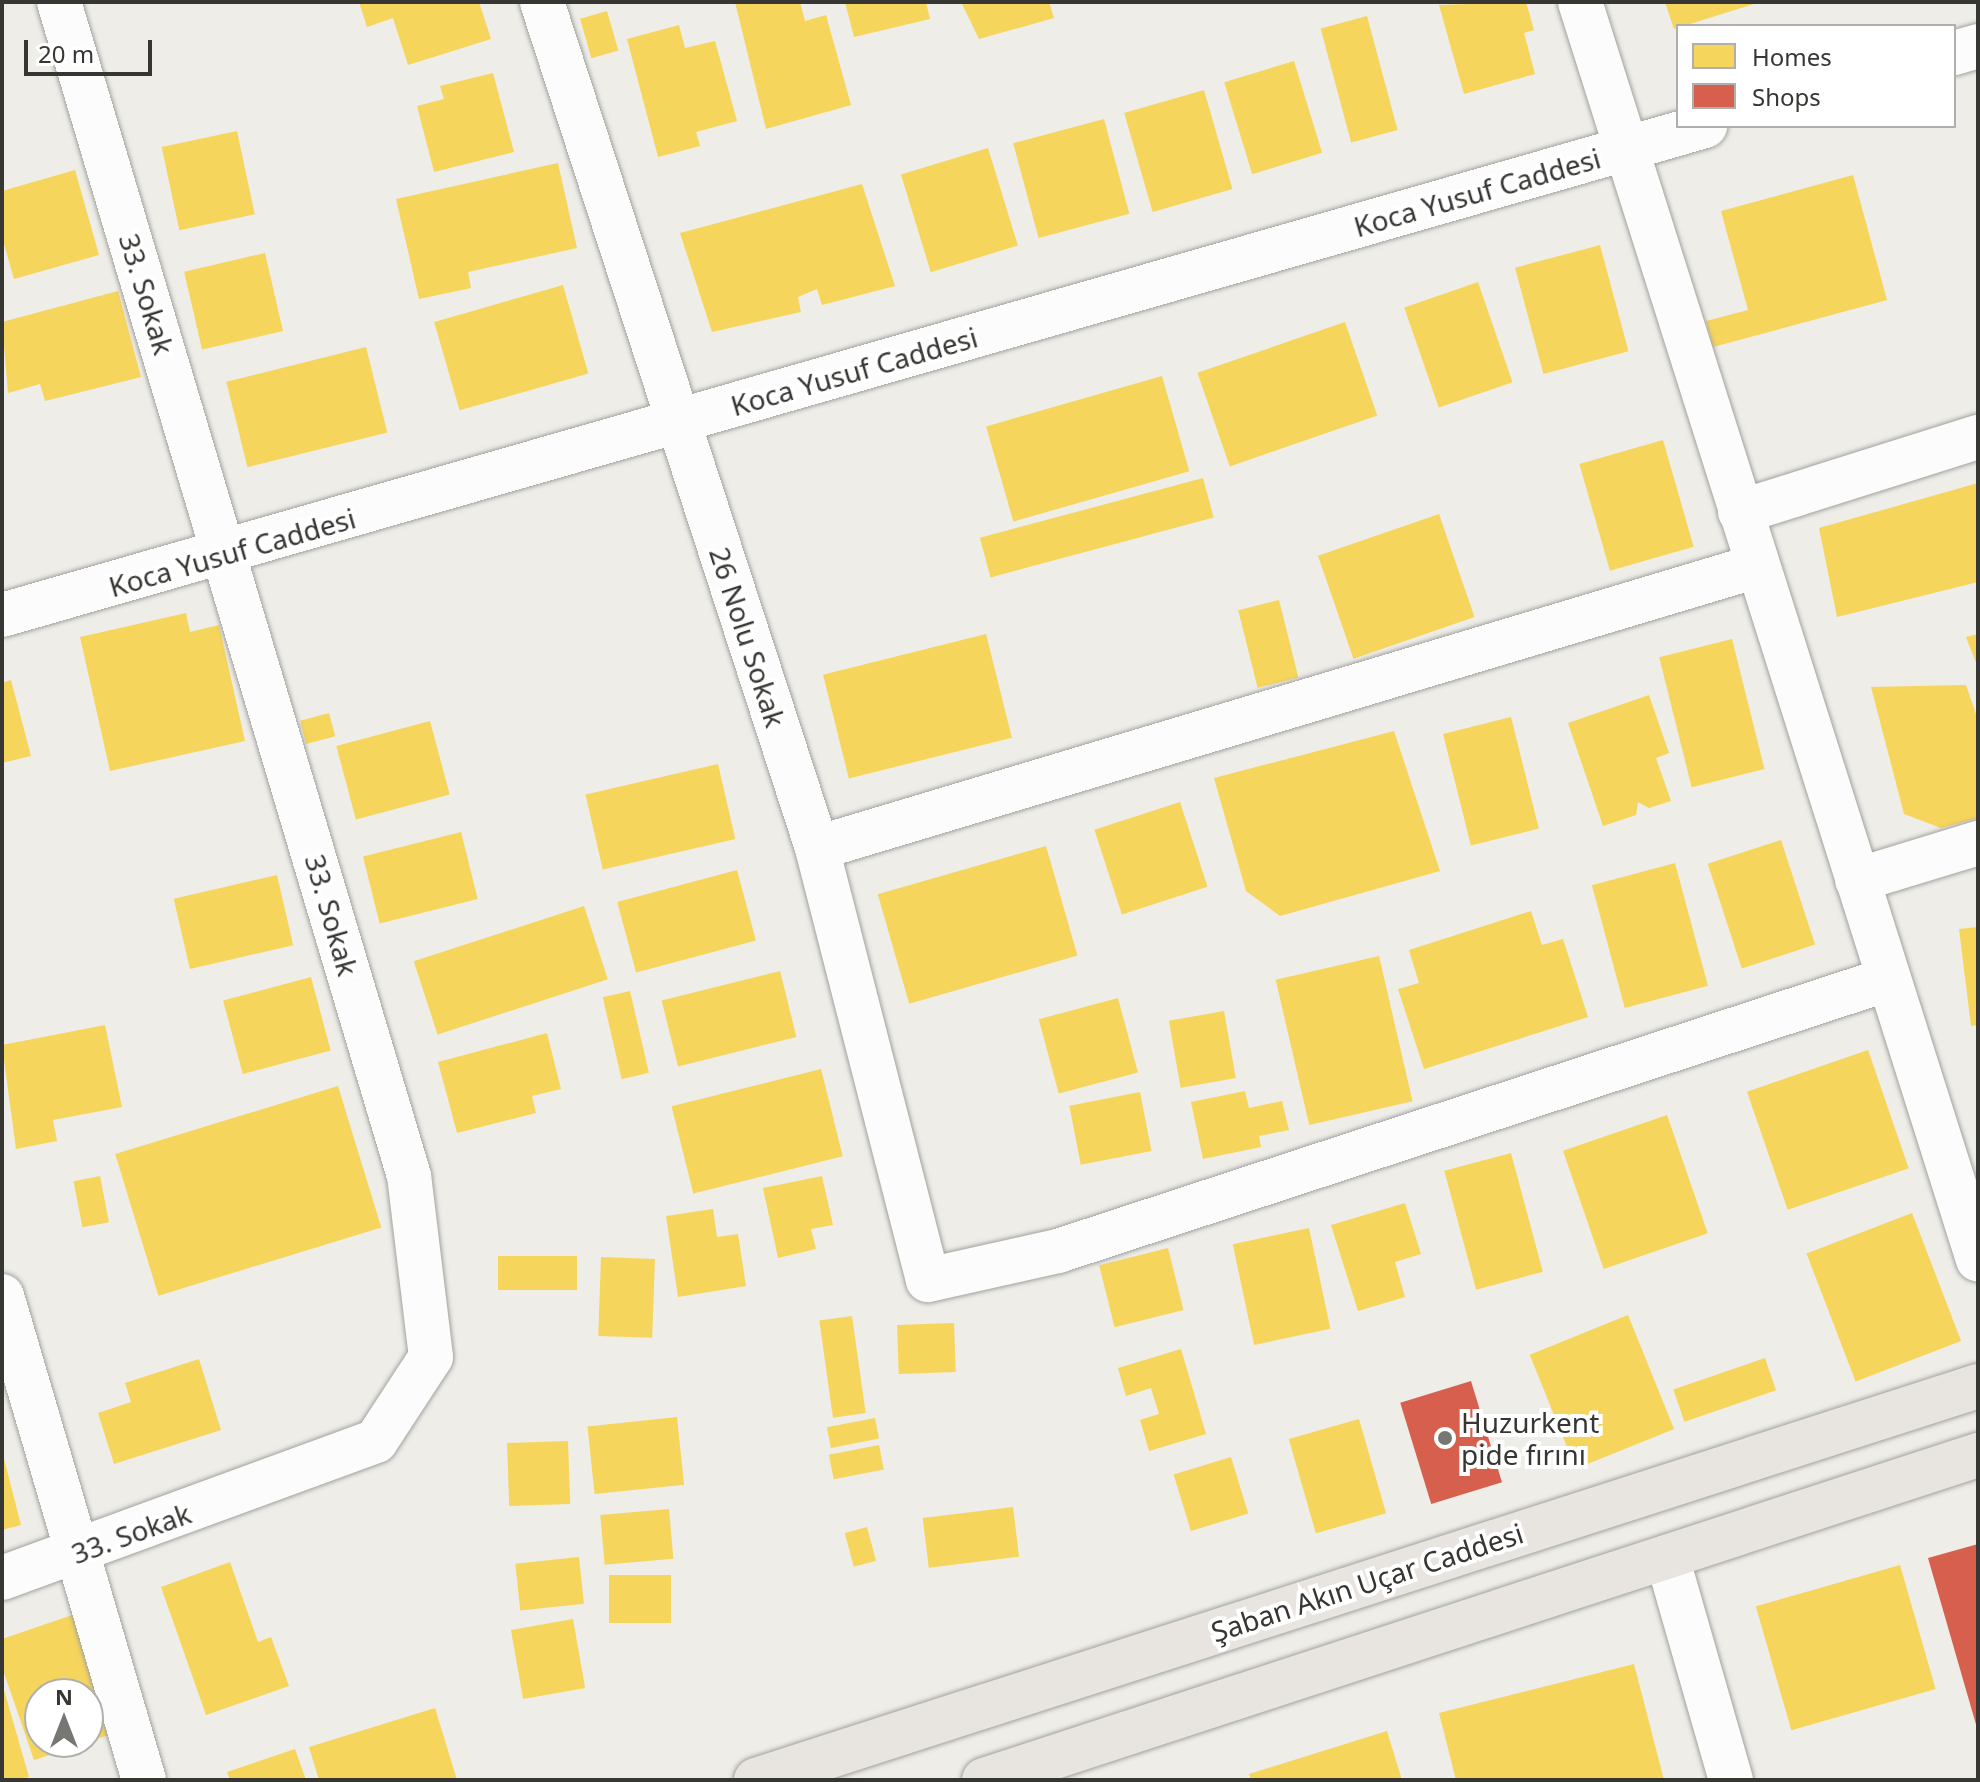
<!DOCTYPE html>
<meta charset="utf-8">
<style>
body{margin:0}
#map{position:relative;width:1980px;height:1782px;overflow:hidden;background:#eeede8;font-family:"Noto Sans",sans-serif}
div>[style]{position:absolute}
[style*='--x']{left:calc(var(--x)*1px);top:calc(var(--y)*1px);width:calc(var(--w)*1px);rotate:calc(var(--a)*1deg)}
.homes>*{inset:0;background:#f6d55c;transform-origin:0 0}
.shops>*{inset:0;background:#d6604d;transform-origin:0 0}
.roads{filter:drop-shadow(0 0 2px #a2a29e) drop-shadow(0 0 2px #a2a29e)}
.minor>*{height:44px;margin:-22px;padding:0 22px;transform-origin:22px;border-radius:22px;background:#fcfcfc}
.major>*{height:44px;margin:-22px;padding:0 22px;transform-origin:22px;border-radius:22px;background:#e8e4df}
.dots>*{width:22px;height:22px;translate:-50% -50%;box-sizing:border-box;border:4px solid #fff;border-radius:50%}
span{translate:-50% -50%;white-space:nowrap;text-align:center;line-height:1.15;-webkit-text-stroke:8px #fff;paint-order:stroke}
.street-label{font-size:28px;color:#363633}
.poi-label{font-size:28px;color:#363633}
.left{translate:0 -50%;text-align:left}
.frame{position:absolute;inset:0;border:4px solid #363633;pointer-events:none}
.legend{position:absolute;left:1676px;top:24px;width:280px;height:104px;box-sizing:border-box;background:#fff;border:2px solid #afafad;margin:0;padding:10px 14px;list-style:none;font-size:24px;color:#363633}
.legend li{display:flex;align-items:center;gap:16px;height:40px}
.legend b{width:40px;border:2px solid #afafad}
.north{position:absolute;left:24px;top:1678px;width:80px;height:80px;box-sizing:border-box;background:#fff;border:2px solid #afafad;border-radius:50%;rotate:0deg;font-size:22px;font-weight:700;line-height:32px;text-align:center;color:#363633}
.north::after{content:'';display:block;margin:auto;width:28px;height:36px;background:#767672;clip-path:polygon(50% 0,100% 100%,50% 72%,0 100%)}
.scale{position:absolute;left:24px;top:40px;width:128px;height:36px;box-sizing:border-box;border:4px solid #363633;border-top:0;padding-left:10px;font-size:24px;line-height:28px;white-space:nowrap;color:#363633;-webkit-text-stroke:6px #fff;paint-order:stroke}
</style>
<div id="map">
<div class="homes">
<div style="clip-path:polygon(359px 2px,479px 2px,491px 39px,408px 65px,393px 18px,367px 27px)"></div>
<div style="clip-path:polygon(735px 2px,800px 2px,805px 21px,826px 15px,851px 105px,766px 129px)"></div>
<div style="clip-path:polygon(845px 2px,926px 2px,930px 19px,854px 37px)"></div>
<div style="clip-path:polygon(961px 2px,1049px 2px,1054px 18px,979px 39px)"></div>
<div style="clip-path:polygon(1526px 2px,1534px 30px,1524px 33px,1535px 74px,1464px 94px,1439px 5px)"></div>
<div style="clip-path:polygon(1665px 2px,1756px 2px,1757px 3px,1674px 29px)"></div>
<div style="left:607px;top:11px;width:41px;height:28px;rotate:74deg"></div>
<div style="left:1367px;top:16px;width:118px;height:48px;rotate:75deg"></div>
<div style="clip-path:polygon(679px 25px,685px 48px,715px 41px,737px 121px,696px 132px,700px 146px,658px 157px,627px 39px)"></div>
<div style="left:1294px;top:61px;width:96px;height:73px;rotate:73deg"></div>
<div style="clip-path:polygon(493px 73px,514px 152px,434px 172px,417px 106px,444px 99px,440px 86px)"></div>
<div style="left:1204px;top:90px;width:103px;height:83px;rotate:74deg"></div>
<div style="left:1104px;top:119px;width:98px;height:94px;rotate:75deg"></div>
<div style="left:237px;top:131px;width:85px;height:77px;rotate:78deg"></div>
<div style="left:988px;top:148px;width:102px;height:91px;rotate:73deg"></div>
<div style="clip-path:polygon(558px 163px,577px 248px,468px 272px,471px 288px,419px 299px,396px 199px)"></div>
<div style="clip-path:polygon(75px 170px,99px 255px,14px 279px,2px 237px,2px 191px)"></div>
<div style="clip-path:polygon(1853px 175px,1887px 300px,1713px 347px,1706px 321px,1748px 310px,1721px 211px)"></div>
<div style="clip-path:polygon(862px 184px,895px 286px,822px 305px,817px 289px,798px 297px,801px 312px,712px 332px,680px 233px)"></div>
<div style="left:1600px;top:245px;width:110px;height:88px;rotate:75deg"></div>
<div style="left:265px;top:253px;width:80px;height:83px;rotate:77deg"></div>
<div style="left:1478px;top:282px;width:106px;height:78px;rotate:71deg"></div>
<div style="left:563px;top:285px;width:92px;height:134px;rotate:74deg"></div>
<div style="clip-path:polygon(118px 291px,141px 377px,45px 401px,40px 384px,8px 393px,2px 322px)"></div>
<div style="left:1345px;top:322px;width:99px;height:156px;rotate:71deg"></div>
<div style="left:366px;top:347px;width:88px;height:144px;rotate:76deg"></div>
<div style="left:1162px;top:376px;width:99px;height:183px;rotate:74deg"></div>
<div style="left:1663px;top:440px;width:111px;height:87px;rotate:74deg"></div>
<div style="left:1203px;top:478px;width:41px;height:231px;rotate:75deg"></div>
<div style="clip-path:polygon(1978px 483px,1978px 582px,1837px 617px,1819px 528px)"></div>
<div style="left:1439px;top:514px;width:109px;height:128px;rotate:71deg"></div>
<div style="left:1279px;top:600px;width:80px;height:42px;rotate:76deg"></div>
<div style="clip-path:polygon(186px 613px,190px 632px,219px 625px,245px 741px,110px 771px,80px 637px)"></div>
<div style="left:986px;top:634px;width:107px;height:168px;rotate:76deg"></div>
<div style="clip-path:polygon(1978px 634px,1978px 668px,1966px 637px)"></div>
<div style="left:1732px;top:639px;width:134px;height:75px;rotate:76deg"></div>
<div style="clip-path:polygon(11px 680px,31px 756px,2px 763px,2px 683px)"></div>
<div style="clip-path:polygon(1966px 685px,1978px 720px,1978px 818px,1941px 828px,1904px 814px,1871px 687px)"></div>
<div style="clip-path:polygon(1649px 695px,1669px 753px,1656px 758px,1671px 801px,1649px 808px,1638px 802px,1636px 815px,1603px 826px,1568px 723px)"></div>
<div style="left:329px;top:713px;width:24px;height:30px;rotate:75deg"></div>
<div style="left:1511px;top:717px;width:115px;height:70px;rotate:76deg"></div>
<div style="left:430px;top:721px;width:76px;height:97px;rotate:75deg"></div>
<div style="clip-path:polygon(1394px 731px,1440px 871px,1280px 916px,1246px 891px,1214px 778px)"></div>
<div style="left:718px;top:764px;width:77px;height:136px;rotate:77deg"></div>
<div style="left:1180px;top:802px;width:89px;height:90px;rotate:72deg"></div>
<div style="left:461px;top:832px;width:69px;height:101px;rotate:76deg"></div>
<div style="left:1781px;top:840px;width:110px;height:77px;rotate:72deg"></div>
<div style="left:1046px;top:846px;width:114px;height:175px;rotate:74deg"></div>
<div style="left:1675px;top:863px;width:127px;height:86px;rotate:75deg"></div>
<div style="left:737px;top:870px;width:73px;height:124px;rotate:75deg"></div>
<div style="left:277px;top:875px;width:72px;height:106px;rotate:77deg"></div>
<div style="left:584px;top:906px;width:77px;height:179px;rotate:72deg"></div>
<div style="clip-path:polygon(1531px 911px,1542px 945px,1563px 939px,1588px 1017px,1424px 1069px,1398px 989px,1419px 983px,1409px 950px)"></div>
<div style="clip-path:polygon(1978px 927px,1978px 1025px,1971px 1026px,1959px 929px)"></div>
<div style="left:1379px;top:956px;width:149px;height:106px;rotate:77deg"></div>
<div style="left:780px;top:971px;width:68px;height:122px;rotate:76deg"></div>
<div style="left:311px;top:977px;width:76px;height:91px;rotate:75deg"></div>
<div style="left:630px;top:991px;width:84px;height:28px;rotate:77deg"></div>
<div style="left:1118px;top:998px;width:77px;height:82px;rotate:75deg"></div>
<div style="left:1224px;top:1011px;width:68px;height:56px;rotate:80deg"></div>
<div style="clip-path:polygon(105px 1025px,122px 1107px,53px 1120px,57px 1141px,16px 1149px,2px 1045px)"></div>
<div style="clip-path:polygon(547px 1033px,561px 1089px,532px 1096px,536px 1113px,457px 1133px,438px 1062px)"></div>
<div style="left:1868px;top:1050px;width:125px;height:128px;rotate:71deg"></div>
<div style="left:821px;top:1069px;width:90px;height:154px;rotate:76deg"></div>
<div style="left:338px;top:1086px;width:148px;height:233px;rotate:73deg"></div>
<div style="clip-path:polygon(1245px 1091px,1249px 1108px,1282px 1101px,1289px 1130px,1259px 1136px,1261px 1147px,1203px 1159px,1191px 1102px)"></div>
<div style="left:1140px;top:1092px;width:60px;height:72px;rotate:79deg"></div>
<div style="left:1667px;top:1115px;width:125px;height:110px;rotate:71deg"></div>
<div style="left:1511px;top:1153px;width:123px;height:69px;rotate:75deg"></div>
<div style="left:100px;top:1176px;width:47px;height:27px;rotate:79deg"></div>
<div style="clip-path:polygon(822px 1176px,833px 1225px,811px 1229px,816px 1249px,778px 1258px,763px 1188px)"></div>
<div style="clip-path:polygon(1405px 1203px,1421px 1254px,1395px 1262px,1405px 1297px,1358px 1311px,1331px 1225px)"></div>
<div style="clip-path:polygon(713px 1209px,717px 1237px,738px 1234px,746px 1286px,678px 1297px,666px 1216px)"></div>
<div style="left:1912px;top:1213px;width:137px;height:113px;rotate:69deg"></div>
<div style="left:1309px;top:1228px;width:103px;height:78px;rotate:78deg"></div>
<div style="left:1168px;top:1248px;width:64px;height:71px;rotate:76deg"></div>
<div style="left:577px;top:1256px;width:34px;height:79px;rotate:90deg"></div>
<div style="left:601px;top:1257px;width:54px;height:79px;rotate:2deg"></div>
<div style="left:1628px;top:1315px;width:123px;height:106px;rotate:68deg"></div>
<div style="left:852px;top:1316px;width:98px;height:33px;rotate:82deg"></div>
<div style="left:954px;top:1323px;width:49px;height:57px;rotate:88deg"></div>
<div style="clip-path:polygon(1181px 1349px,1206px 1434px,1149px 1451px,1140px 1420px,1159px 1414px,1151px 1388px,1126px 1396px,1118px 1368px)"></div>
<div style="left:1765px;top:1358px;width:34px;height:97px;rotate:71deg"></div>
<div style="clip-path:polygon(199px 1359px,221px 1430px,114px 1464px,98px 1413px,131px 1402px,125px 1383px)"></div>
<div style="left:677px;top:1417px;width:68px;height:90px;rotate:84deg"></div>
<div style="left:875px;top:1418px;width:21px;height:49px;rotate:79deg"></div>
<div style="left:1359px;top:1419px;width:98px;height:73px;rotate:74deg"></div>
<div style="left:568px;top:1441px;width:63px;height:61px;rotate:88deg"></div>
<div style="left:879px;top:1445px;width:25px;height:51px;rotate:79deg"></div>
<div style="clip-path:polygon(2px 1451px,21px 1525px,2px 1530px)"></div>
<div style="left:1231px;top:1457px;width:59px;height:60px;rotate:73deg"></div>
<div style="left:1013px;top:1507px;width:50px;height:91px;rotate:83deg"></div>
<div style="left:669px;top:1509px;width:50px;height:69px;rotate:85deg"></div>
<div style="left:867px;top:1527px;width:35px;height:23px;rotate:75deg"></div>
<div style="left:579px;top:1557px;width:47px;height:64px;rotate:84deg"></div>
<div style="clip-path:polygon(230px 1562px,258px 1642px,271px 1637px,289px 1686px,206px 1715px,161px 1587px)"></div>
<div style="left:1900px;top:1565px;width:129px;height:150px;rotate:74deg"></div>
<div style="left:609px;top:1575px;width:62px;height:48px"></div>
<div style="clip-path:polygon(81px 1612px,121px 1731px,88px 1742px,88px 1694px,40px 1694px,40px 1742px,87px 1743px,34px 1760px,2px 1667px,2px 1639px)"></div>
<div style="left:573px;top:1619px;width:70px;height:63px;rotate:80deg"></div>
<div style="clip-path:polygon(1634px 1664px,1664px 1780px,1456px 1780px,1439px 1713px)"></div>
<div style="clip-path:polygon(2px 1683px,29px 1777px,19px 1780px,2px 1780px)"></div>
<div style="clip-path:polygon(435px 1708px,457px 1780px,319px 1780px,309px 1747px)"></div>
<div style="clip-path:polygon(1387px 1731px,1402px 1780px,1251px 1780px,1249px 1774px)"></div>
<div style="clip-path:polygon(295px 1749px,306px 1780px,230px 1780px,227px 1772px)"></div>
</div>
<div class="shops">
<div style="left:1471px;top:1381px;width:106px;height:74px;rotate:73deg"></div>
<div style="clip-path:polygon(1978px 1544px,1978px 1728px,1977px 1728px,1928px 1558px)"></div>
</div>
<div class="roads">
<div class="minor">
<div style="--x:542;--y:2;--w:890;--a:71.99"></div>
<div style="--x:817;--y:848;--w:446;--a:75.6"></div>
<div style="--x:928;--y:1280;--w:133;--a:-12.6"></div>
<div style="--x:1058;--y:1251;--w:873;--a:-18.14"></div>
<div style="--x:1580;--y:2;--w:1319;--a:72.44"></div>
<div style="--x:1954;--y:53;--w:25;--a:-16"></div>
<div style="--x:1740;--y:512;--w:250;--a:-17.5"></div>
<div style="--x:2;--y:615;--w:1772;--a:-16.02"></div>
<div style="--x:817;--y:848;--w:981;--a:-16.7"></div>
<div style="--x:1857;--y:880;--w:127;--a:-17"></div>
<div style="--x:2;--y:1296;--w:504;--a:73.65"></div>
<div style="--x:1667;--y:1557;--w:232;--a:74"></div>
<div style="--x:2;--y:1578;--w:398;--a:-20.1"></div>
<div style="--x:376;--y:1441;--w:100;--a:-56.8"></div>
<div style="--x:431;--y:1357;--w:182;--a:-96.9"></div>
<div style="--x:409;--y:1176;--w:1225;--a:-106.6"></div>
</div>
<div class="major">
<div style="--x:756;--y:1780;--w:1284;--a:-17.87"></div>
<div style="--x:984;--y:1780;--w:1046;--a:-18.11"></div>
</div>
</div>
<div class="dots">
<div style="left:1445px;top:1438px;background:#767672"></div>
</div>
<div class="street-label">
<span style="left:1477px;top:192px;rotate:-16deg">Koca Yusuf Caddesi</span>
<span style="left:147px;top:294px;rotate:73deg">33. Sokak</span>
<span style="left:854px;top:371px;rotate:-16deg">Koca Yusuf Caddesi</span>
<span style="left:232px;top:552px;rotate:-16deg">Koca Yusuf Caddesi</span>
<span style="left:748px;top:637px;rotate:72deg">26 Nolu Sokak</span>
<span style="left:332px;top:915px;rotate:74deg">33. Sokak</span>
<span style="left:131px;top:1533px;rotate:-20deg">33. Sokak</span>
<span style="left:1367px;top:1582px;rotate:-18deg">Şaban Akın Uçar Caddesi</span>
</div>
<div class="poi-label">
<span class="left" style="left:1461px;top:1438px">Huzurkent<br>pide fırını</span>
</div>
<div class="frame"></div>
<ul class="legend">
<li><b style="height:22px;background:#f6d55c"></b>Homes</li>
<li><b style="height:22px;background:#d6604d"></b>Shops</li>
</ul>
<div class="north">N</div>
<div class="scale">20 m</div>
</div>
